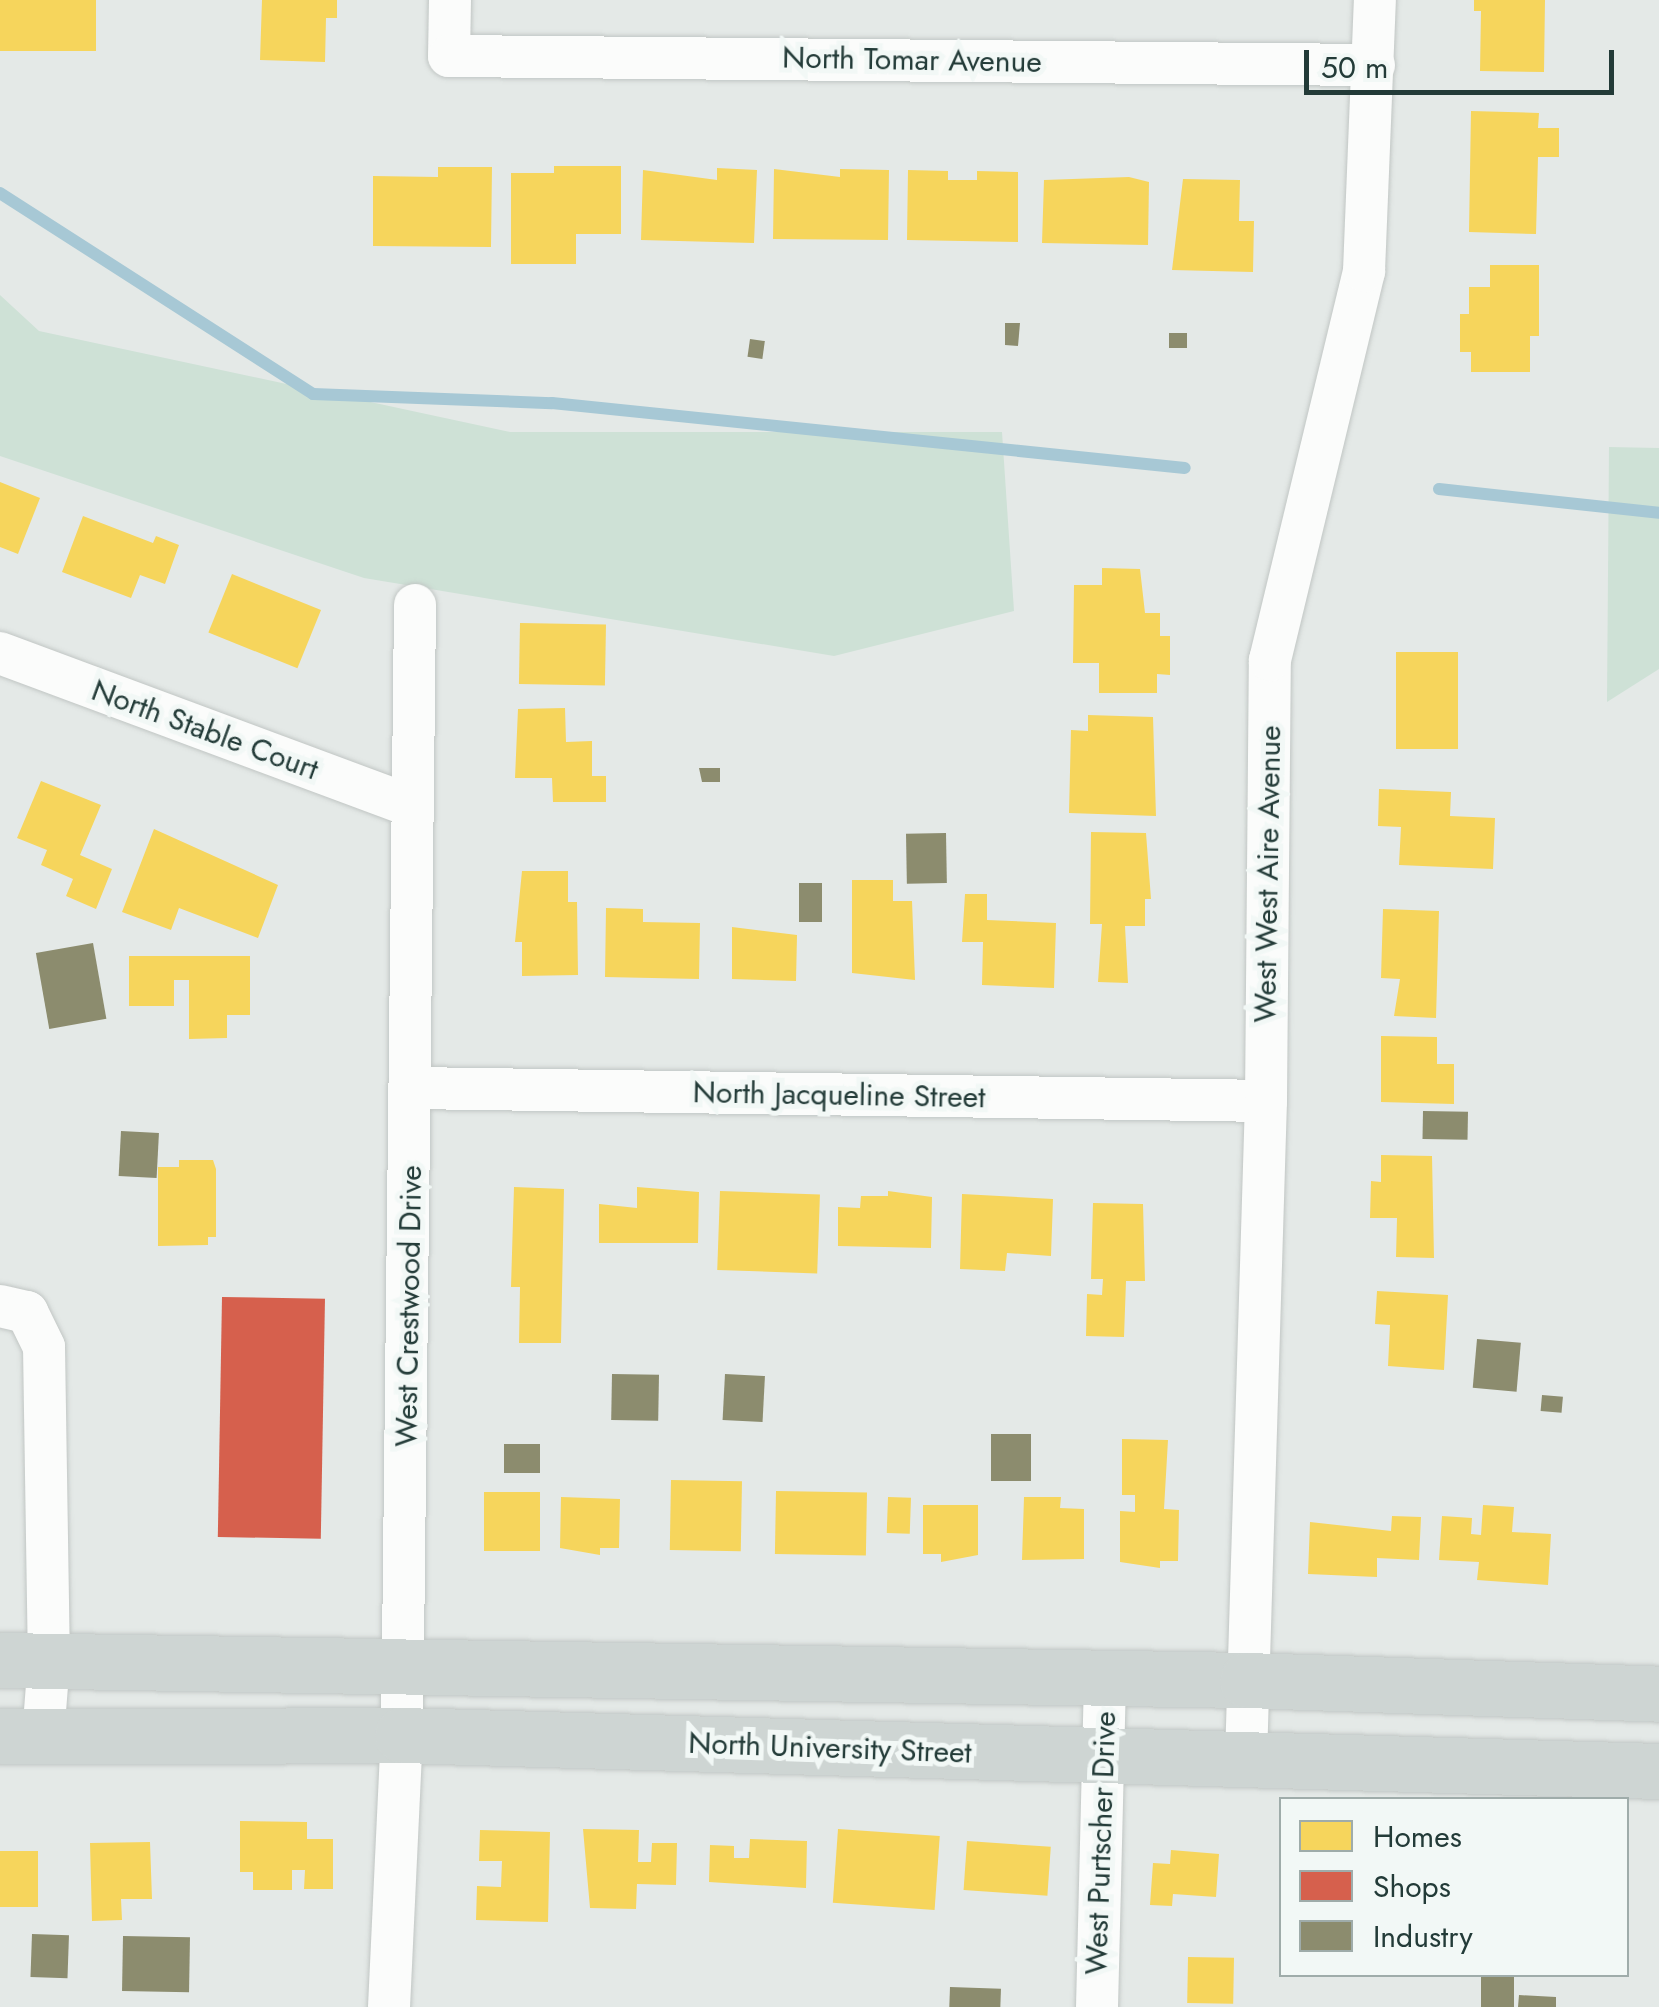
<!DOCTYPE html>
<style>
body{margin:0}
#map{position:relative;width:1659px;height:2007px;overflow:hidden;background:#e4e9e7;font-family:Jost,sans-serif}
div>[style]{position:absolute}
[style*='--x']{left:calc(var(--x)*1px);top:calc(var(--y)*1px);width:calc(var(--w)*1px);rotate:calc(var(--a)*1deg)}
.green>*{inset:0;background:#cee1d6}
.homes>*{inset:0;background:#f6d55c;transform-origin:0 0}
.shops>*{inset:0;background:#d6604d;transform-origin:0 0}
.industry>*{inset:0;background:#8c8c6e;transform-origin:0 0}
.stream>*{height:12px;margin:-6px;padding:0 6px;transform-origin:6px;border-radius:6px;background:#a7c8d5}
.roads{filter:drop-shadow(0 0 2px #c1c6c4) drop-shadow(0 0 2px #c1c6c4)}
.minor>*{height:42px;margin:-21px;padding:0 21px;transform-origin:21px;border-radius:21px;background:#fbfcfb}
.major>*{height:55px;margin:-27.5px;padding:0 27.5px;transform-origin:27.5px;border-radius:27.5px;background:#ced5d3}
span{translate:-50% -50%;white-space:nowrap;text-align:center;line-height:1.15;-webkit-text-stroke:10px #f2f8f6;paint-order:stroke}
.street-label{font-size:30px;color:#233b38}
.legend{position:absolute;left:1279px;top:1797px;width:350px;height:180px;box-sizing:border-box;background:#f2f8f6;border:2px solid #9facaa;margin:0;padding:12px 18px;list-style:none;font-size:30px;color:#233b38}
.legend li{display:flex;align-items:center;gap:20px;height:50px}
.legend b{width:50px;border:2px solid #9facaa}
.scale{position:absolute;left:1304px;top:50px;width:310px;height:45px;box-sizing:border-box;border:5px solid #233b38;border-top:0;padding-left:12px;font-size:30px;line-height:35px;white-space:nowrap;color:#233b38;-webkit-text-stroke:8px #f2f8f6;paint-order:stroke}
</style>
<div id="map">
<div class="green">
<div style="clip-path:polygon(0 295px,39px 331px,510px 432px,1002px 432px,1014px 611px,834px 656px,364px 578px,0 456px)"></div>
<div style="clip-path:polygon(1609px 447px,1659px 448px,1659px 669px,1607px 702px)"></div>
</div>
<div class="homes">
<div style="left:0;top:0;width:96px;height:51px"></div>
<div style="clip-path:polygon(262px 0,337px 0,337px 18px,326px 18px,325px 62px,260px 60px)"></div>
<div style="clip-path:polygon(1474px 0,1545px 0,1544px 72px,1480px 71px,1481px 11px,1474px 11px)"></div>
<div style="clip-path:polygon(1471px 111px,1539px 113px,1538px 128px,1559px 128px,1559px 157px,1538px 157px,1536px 234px,1469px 232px)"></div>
<div style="clip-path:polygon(554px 166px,621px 166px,621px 234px,576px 234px,576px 264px,511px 264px,511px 173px,554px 173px)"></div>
<div style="clip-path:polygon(438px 167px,492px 167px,491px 247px,373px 246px,373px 176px,438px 177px)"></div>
<div style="clip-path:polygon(717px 168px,757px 170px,754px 243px,641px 240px,643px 170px,717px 180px)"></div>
<div style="clip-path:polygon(774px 169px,840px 177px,840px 169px,889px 170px,888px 240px,773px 239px)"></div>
<div style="clip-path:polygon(908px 170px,948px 171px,948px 180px,977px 180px,977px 171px,1018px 172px,1018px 242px,907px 240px)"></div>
<div style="clip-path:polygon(1129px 177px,1149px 182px,1148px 245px,1042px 243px,1044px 180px)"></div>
<div style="clip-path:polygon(1183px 179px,1240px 180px,1239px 221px,1254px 221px,1253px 272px,1172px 270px)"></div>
<div style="clip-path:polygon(1490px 265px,1539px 265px,1539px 336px,1530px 336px,1530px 372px,1471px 372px,1471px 352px,1460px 352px,1460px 314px,1469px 314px,1469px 287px,1490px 287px)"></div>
<div style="clip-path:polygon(0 482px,40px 498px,18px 554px,0 547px)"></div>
<div style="clip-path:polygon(83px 516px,153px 543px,156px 536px,179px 545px,165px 584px,140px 575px,131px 598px,62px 572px)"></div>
<div style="clip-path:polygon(1102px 568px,1140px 569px,1145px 613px,1160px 613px,1160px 636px,1170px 636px,1170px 675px,1157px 674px,1157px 693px,1099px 693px,1099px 663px,1073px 663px,1074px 585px,1102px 585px)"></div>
<div style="left:232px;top:574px;width:96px;height:63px;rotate:22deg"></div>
<div style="left:520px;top:623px;width:86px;height:61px;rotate:1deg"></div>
<div style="left:1396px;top:652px;width:62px;height:97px"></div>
<div style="clip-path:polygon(565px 708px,566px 742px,592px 741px,592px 776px,606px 776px,606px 802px,553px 802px,552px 778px,515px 778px,518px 709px)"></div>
<div style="clip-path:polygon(1088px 715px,1153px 717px,1156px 816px,1069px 813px,1071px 730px,1088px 731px)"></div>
<div style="clip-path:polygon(41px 781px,101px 805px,80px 855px,112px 869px,96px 909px,66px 896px,73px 879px,41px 865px,47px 850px,17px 838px)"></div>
<div style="clip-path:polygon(1379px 789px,1451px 792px,1450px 816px,1495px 818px,1493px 869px,1399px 865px,1401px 827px,1378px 826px)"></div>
<div style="clip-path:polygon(154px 829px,278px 885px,258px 938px,179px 908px,171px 930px,122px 912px)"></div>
<div style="clip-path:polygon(1091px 832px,1146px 833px,1151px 899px,1145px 899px,1145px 926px,1125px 926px,1128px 983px,1098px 982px,1102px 924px,1090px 924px)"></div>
<div style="clip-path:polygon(522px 871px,568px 871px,568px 902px,577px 902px,578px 975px,522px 976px,522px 942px,515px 942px)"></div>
<div style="clip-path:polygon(852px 880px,893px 880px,893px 901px,912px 901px,915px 980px,852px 973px)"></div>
<div style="clip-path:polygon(965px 894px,987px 894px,987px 920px,1056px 923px,1054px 988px,982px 985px,983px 942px,962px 942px)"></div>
<div style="clip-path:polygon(606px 908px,643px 909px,643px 922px,700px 923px,699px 979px,605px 977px)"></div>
<div style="clip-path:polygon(1383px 909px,1439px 911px,1436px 1018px,1394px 1016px,1400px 979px,1381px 978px)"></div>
<div style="clip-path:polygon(732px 927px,797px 935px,796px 981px,732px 979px)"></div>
<div style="clip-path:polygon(129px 956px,250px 956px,250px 1015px,227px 1015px,227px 1038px,189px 1039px,189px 980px,174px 980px,174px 1006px,129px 1006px)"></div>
<div style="clip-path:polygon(1381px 1036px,1437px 1037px,1437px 1064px,1454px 1064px,1454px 1104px,1381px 1102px)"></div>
<div style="clip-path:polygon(1381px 1155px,1432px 1156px,1434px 1258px,1396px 1257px,1397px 1218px,1370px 1218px,1371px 1181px,1381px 1182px)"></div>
<div style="clip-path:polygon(179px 1160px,213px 1160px,216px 1169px,216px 1237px,208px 1237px,208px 1245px,158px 1246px,158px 1167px,179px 1167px)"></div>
<div style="clip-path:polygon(514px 1187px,564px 1189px,561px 1343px,519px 1343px,520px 1287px,511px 1287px)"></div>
<div style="clip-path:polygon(637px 1187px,699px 1192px,698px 1243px,599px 1243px,599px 1204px,637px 1208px)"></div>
<div style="left:720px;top:1191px;width:100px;height:79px;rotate:2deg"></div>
<div style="clip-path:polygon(888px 1191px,932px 1197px,931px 1248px,838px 1246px,838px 1207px,860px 1208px,861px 1196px,888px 1196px)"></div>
<div style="clip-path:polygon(962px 1194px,1053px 1199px,1051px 1256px,1007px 1253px,1005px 1271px,960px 1269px)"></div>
<div style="clip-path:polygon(1093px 1203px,1143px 1204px,1145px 1281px,1126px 1281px,1124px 1337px,1086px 1336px,1087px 1294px,1102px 1295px,1103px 1279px,1091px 1279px)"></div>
<div style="clip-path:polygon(1377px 1291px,1448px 1295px,1444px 1370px,1388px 1366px,1390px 1325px,1375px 1324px)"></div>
<div style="clip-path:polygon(1122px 1439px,1168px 1440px,1164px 1509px,1179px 1510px,1178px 1561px,1160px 1561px,1160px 1568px,1120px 1562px,1120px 1511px,1135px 1512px,1135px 1495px,1122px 1495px)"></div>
<div style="left:671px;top:1480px;width:71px;height:70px;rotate:1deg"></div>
<div style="left:776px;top:1491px;width:91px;height:63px;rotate:1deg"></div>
<div style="left:484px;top:1492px;width:56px;height:59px"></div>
<div style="clip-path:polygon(561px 1497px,620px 1499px,619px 1548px,600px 1548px,600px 1555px,560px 1548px)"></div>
<div style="left:888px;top:1497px;width:23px;height:36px;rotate:2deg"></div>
<div style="clip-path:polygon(1024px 1497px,1061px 1497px,1060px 1508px,1084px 1509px,1084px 1559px,1022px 1560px)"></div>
<div style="clip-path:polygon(923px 1505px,978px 1505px,978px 1555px,941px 1562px,941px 1554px,923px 1554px)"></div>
<div style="clip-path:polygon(1483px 1505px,1514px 1507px,1512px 1532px,1551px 1534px,1548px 1585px,1477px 1580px,1479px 1562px,1439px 1560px,1442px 1516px,1472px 1518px,1471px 1534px,1481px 1535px)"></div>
<div style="clip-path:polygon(1392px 1516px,1421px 1517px,1419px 1560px,1377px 1558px,1377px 1577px,1308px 1574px,1310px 1522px,1391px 1531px)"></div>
<div style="clip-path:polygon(240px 1821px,307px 1822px,307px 1839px,333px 1839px,333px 1889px,304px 1889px,305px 1870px,292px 1870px,292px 1890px,253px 1890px,253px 1872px,240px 1872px)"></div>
<div style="clip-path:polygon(583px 1829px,639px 1830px,638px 1862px,651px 1862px,652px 1843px,677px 1843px,676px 1885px,637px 1884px,636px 1909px,590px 1908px)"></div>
<div style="left:838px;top:1829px;width:102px;height:74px;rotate:4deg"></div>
<div style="clip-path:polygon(480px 1830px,550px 1832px,548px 1922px,476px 1920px,477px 1886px,501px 1887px,502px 1861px,479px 1861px)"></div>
<div style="clip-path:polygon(750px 1839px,807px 1841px,806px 1888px,709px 1882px,710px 1845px,734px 1846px,734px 1858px,749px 1858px)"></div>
<div style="left:967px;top:1841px;width:84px;height:49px;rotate:4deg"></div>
<div style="clip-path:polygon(150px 1842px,152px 1899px,121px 1899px,122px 1920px,92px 1921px,90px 1843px)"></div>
<div style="clip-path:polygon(1171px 1850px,1219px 1854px,1216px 1897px,1173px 1894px,1172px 1906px,1150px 1905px,1153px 1863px,1170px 1864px)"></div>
<div style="left:0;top:1851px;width:38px;height:56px"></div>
<div style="left:1188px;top:1957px;width:46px;height:46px;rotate:1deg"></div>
</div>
<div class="shops">
<div style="left:222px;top:1297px;width:103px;height:240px;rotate:1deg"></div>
</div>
<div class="industry">
<div style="clip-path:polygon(1005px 323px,1020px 323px,1018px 346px,1005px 345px)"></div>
<div style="left:1169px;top:333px;width:18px;height:15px"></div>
<div style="left:750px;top:339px;width:15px;height:18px;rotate:8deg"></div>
<div style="clip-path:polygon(699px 768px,720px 768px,720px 782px,702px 782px)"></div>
<div style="left:946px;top:833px;width:50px;height:40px;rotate:89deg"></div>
<div style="left:799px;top:883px;width:23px;height:39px"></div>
<div style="left:93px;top:943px;width:77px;height:58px;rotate:80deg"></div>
<div style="left:1423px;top:1111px;width:45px;height:28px;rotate:1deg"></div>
<div style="left:121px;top:1131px;width:38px;height:45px;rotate:3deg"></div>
<div style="left:1477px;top:1339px;width:44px;height:49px;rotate:5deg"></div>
<div style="left:612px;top:1374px;width:47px;height:46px;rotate:1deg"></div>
<div style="left:725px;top:1374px;width:40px;height:46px;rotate:3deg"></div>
<div style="left:1542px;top:1395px;width:21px;height:16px;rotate:5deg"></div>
<div style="left:991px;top:1434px;width:40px;height:47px"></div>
<div style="left:504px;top:1444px;width:36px;height:29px"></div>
<div style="left:32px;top:1934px;width:37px;height:43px;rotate:2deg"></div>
<div style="left:123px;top:1936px;width:67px;height:55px;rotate:1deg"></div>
<div style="left:1481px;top:1974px;width:33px;height:33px"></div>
<div style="left:950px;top:1987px;width:51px;height:20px;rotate:2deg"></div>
<div style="clip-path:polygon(1519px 1995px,1556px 1997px,1556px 2007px,1518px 2007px)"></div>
</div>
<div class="stream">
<div style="--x:0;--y:193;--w:372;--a:32.7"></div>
<div style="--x:313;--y:394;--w:239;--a:2.2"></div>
<div style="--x:552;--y:403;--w:636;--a:5.86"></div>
<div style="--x:1439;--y:489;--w:221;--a:6.2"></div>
</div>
<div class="roads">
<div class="minor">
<div style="--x:450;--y:0;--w:56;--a:91"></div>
<div style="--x:449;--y:56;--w:925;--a:0.56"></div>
<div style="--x:0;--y:653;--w:439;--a:20.4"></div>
<div style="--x:413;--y:1088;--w:853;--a:0.87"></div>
<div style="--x:0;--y:1306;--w:28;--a:13"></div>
<div style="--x:27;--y:1312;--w:39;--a:64"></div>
<div style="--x:44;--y:1347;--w:313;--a:89.1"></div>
<div style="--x:49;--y:1660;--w:76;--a:94.5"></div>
<div style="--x:1246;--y:1759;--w:658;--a:-88.26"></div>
<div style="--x:1266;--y:1101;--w:441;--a:-89.5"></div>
<div style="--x:1270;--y:660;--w:400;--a:-76.4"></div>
<div style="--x:1364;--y:271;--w:271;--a:-87.7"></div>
<div style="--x:389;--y:2007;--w:272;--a:-87.3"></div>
<div style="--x:402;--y:1735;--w:1130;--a:-89.34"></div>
<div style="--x:1097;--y:2007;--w:329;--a:-88.6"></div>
</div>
<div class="major">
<div style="--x:0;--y:1660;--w:1247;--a:0.92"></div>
<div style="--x:1247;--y:1680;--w:412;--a:1.9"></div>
<div style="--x:0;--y:1736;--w:402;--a:-0.1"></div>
<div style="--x:402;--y:1735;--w:1258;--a:1.64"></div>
</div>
</div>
<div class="street-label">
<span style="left:912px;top:60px;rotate:1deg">North Tomar Avenue</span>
<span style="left:205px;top:730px;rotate:20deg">North Stable Court</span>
<span style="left:1268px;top:874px;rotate:-89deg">West West Aire Avenue</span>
<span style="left:839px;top:1095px;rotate:1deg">North Jacqueline Street</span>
<span style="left:409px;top:1306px;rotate:-89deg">West Crestwood Drive</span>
<span style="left:830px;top:1748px;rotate:2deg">North University Street</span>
<span style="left:1101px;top:1843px;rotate:-88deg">West Purtscher Drive</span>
</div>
<ul class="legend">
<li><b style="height:28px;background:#f6d55c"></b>Homes</li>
<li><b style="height:28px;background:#d6604d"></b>Shops</li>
<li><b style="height:28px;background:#8c8c6e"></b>Industry</li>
</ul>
<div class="scale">50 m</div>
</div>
